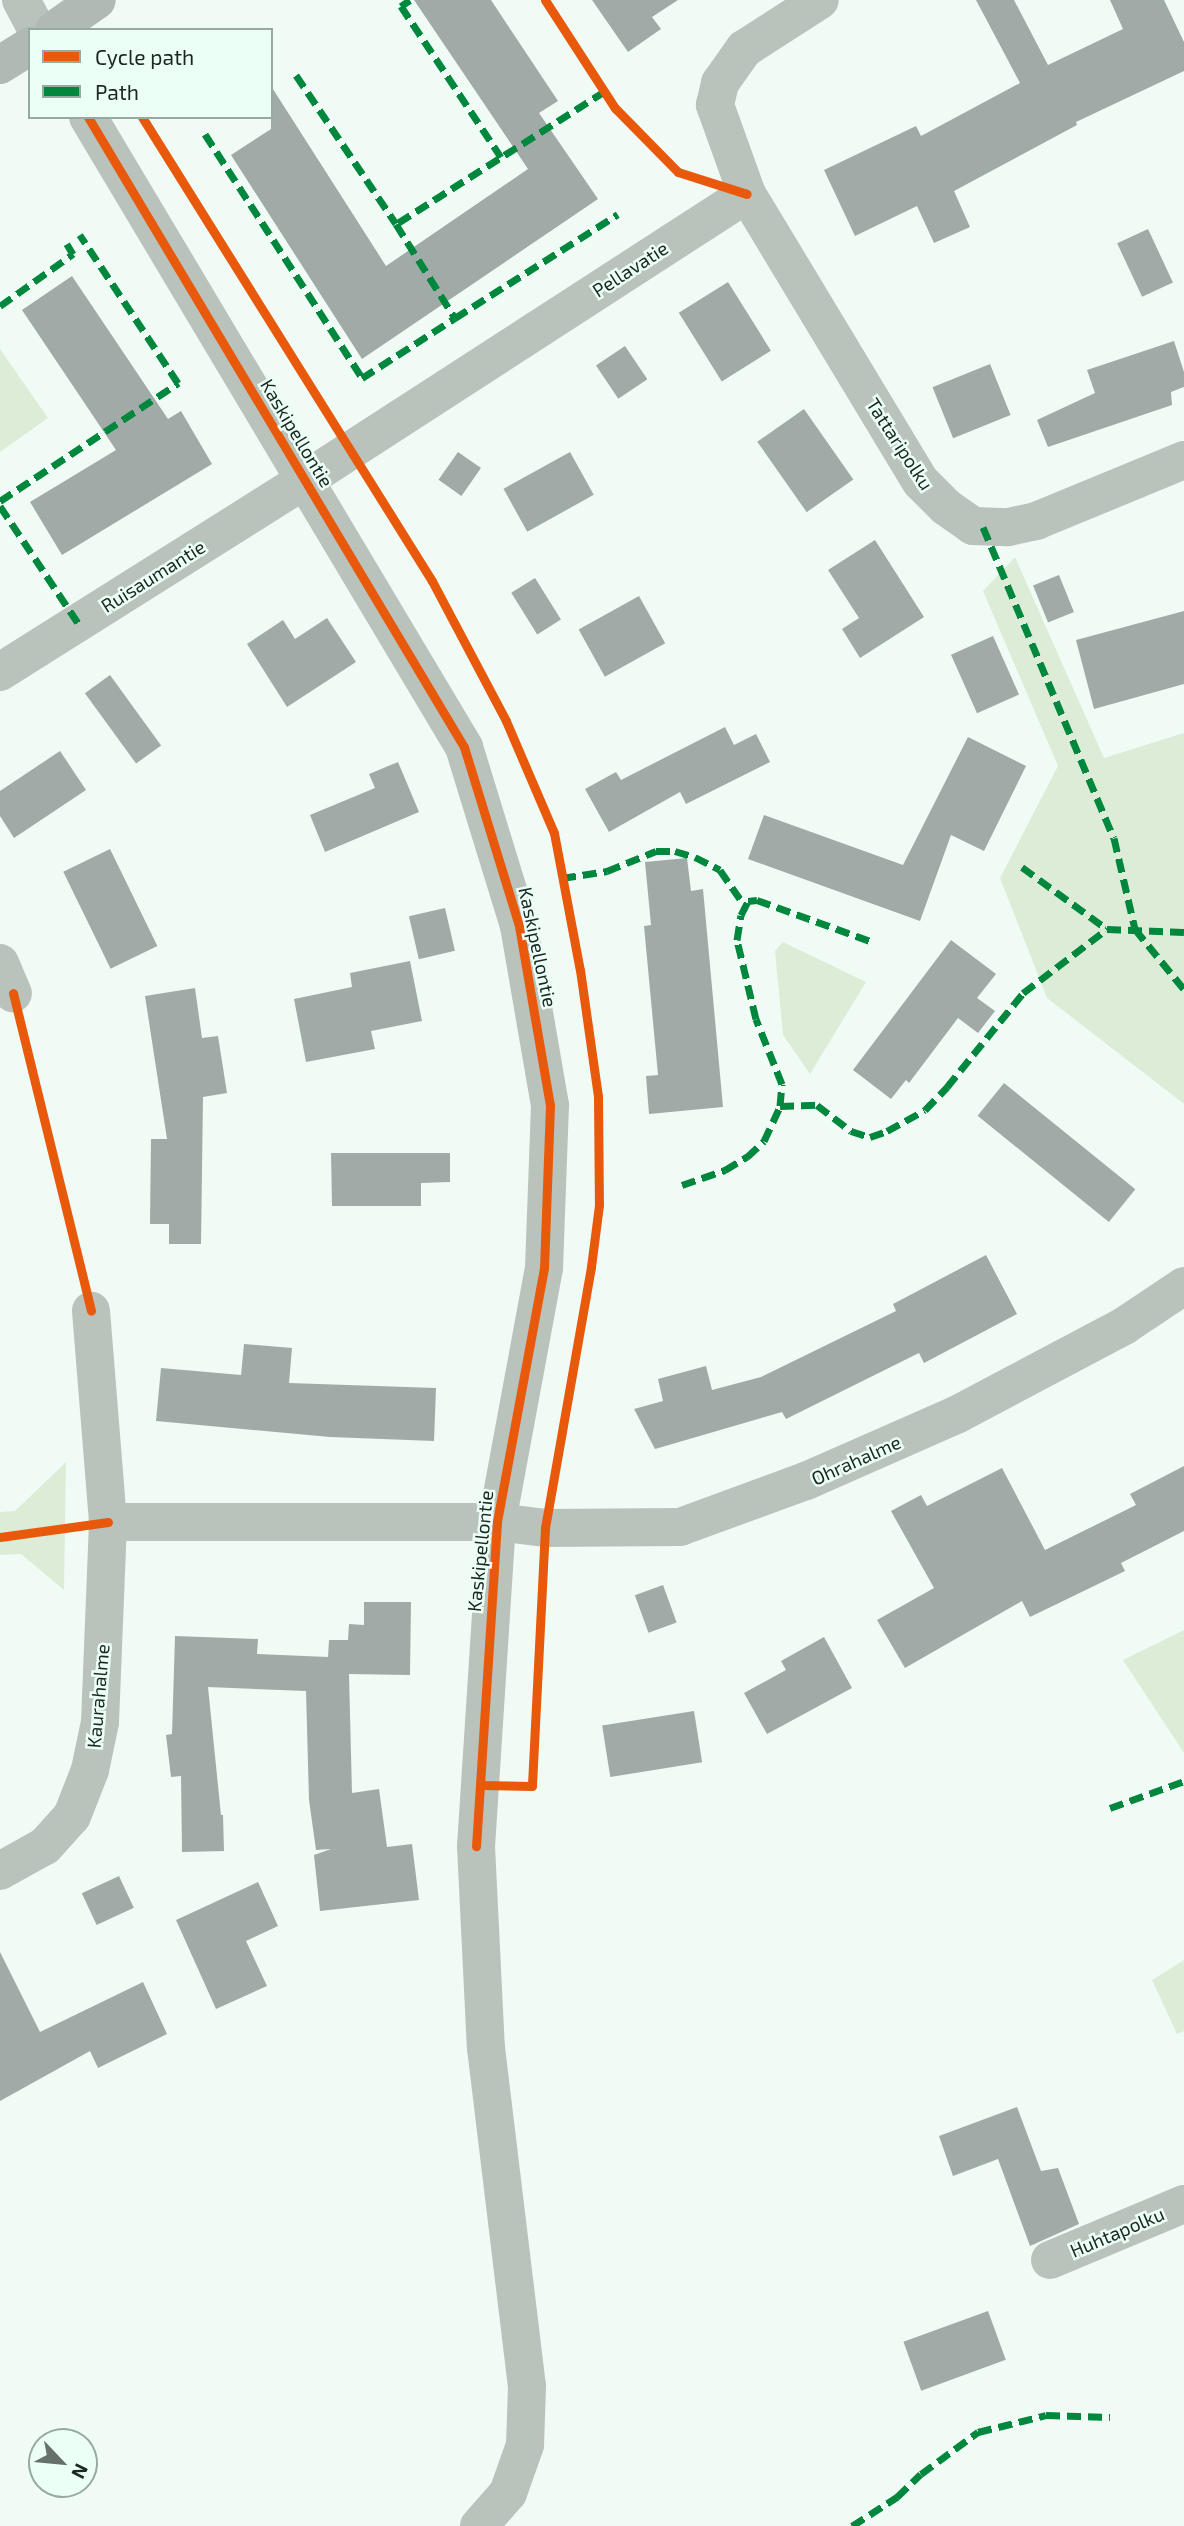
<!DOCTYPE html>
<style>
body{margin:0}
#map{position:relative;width:1184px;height:2526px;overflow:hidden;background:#f0fbf6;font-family:"Exo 2",sans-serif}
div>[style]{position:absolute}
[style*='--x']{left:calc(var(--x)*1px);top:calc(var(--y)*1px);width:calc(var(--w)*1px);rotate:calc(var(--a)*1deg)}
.green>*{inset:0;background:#ddecd7}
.building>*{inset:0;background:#a0aba8;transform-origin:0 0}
.minor>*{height:38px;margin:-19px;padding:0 19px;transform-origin:19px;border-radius:19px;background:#bac2bc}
.major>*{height:38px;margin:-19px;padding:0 19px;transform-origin:19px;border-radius:19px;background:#b0bab4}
.quiet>*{height:7px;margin-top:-3.5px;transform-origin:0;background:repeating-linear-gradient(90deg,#00873e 0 14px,transparent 0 21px)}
.cycleway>*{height:9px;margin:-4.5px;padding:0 4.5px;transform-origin:4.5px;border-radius:4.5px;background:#e8590c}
span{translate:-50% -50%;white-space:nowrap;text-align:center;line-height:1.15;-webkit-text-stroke:5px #ecfff6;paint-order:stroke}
.street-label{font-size:19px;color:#1b2722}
.legend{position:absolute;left:28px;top:28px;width:245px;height:91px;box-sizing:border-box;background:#ecfff6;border:2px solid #98a9a1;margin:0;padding:9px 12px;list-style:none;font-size:21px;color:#1b2722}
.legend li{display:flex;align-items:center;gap:14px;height:35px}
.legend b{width:35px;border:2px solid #98a9a1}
.north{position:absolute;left:28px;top:2428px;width:70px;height:70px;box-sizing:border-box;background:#ecfff6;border:2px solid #98a9a1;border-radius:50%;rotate:116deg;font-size:19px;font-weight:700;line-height:28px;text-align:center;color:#1b2722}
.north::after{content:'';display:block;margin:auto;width:24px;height:32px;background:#66716c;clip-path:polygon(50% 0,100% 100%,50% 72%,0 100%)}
</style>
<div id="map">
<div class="green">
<div style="clip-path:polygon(0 349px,48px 418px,0 452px)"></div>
<div style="clip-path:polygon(1015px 557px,1104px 758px,1184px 733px,1184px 1104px,1047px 998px,1000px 878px,1058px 766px,983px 591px)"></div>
<div style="clip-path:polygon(783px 942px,866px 982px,810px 1074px,783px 1035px,775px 951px)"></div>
<div style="clip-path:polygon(66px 1462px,64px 1590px,21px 1554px,0 1555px,0 1512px,15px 1511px)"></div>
<div style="clip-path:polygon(1184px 1630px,1184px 1753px,1123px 1660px)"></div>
<div style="clip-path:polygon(1184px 1960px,1184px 2031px,1177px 2034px,1152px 1980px)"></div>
</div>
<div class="building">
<div style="clip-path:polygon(414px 0,491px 0,558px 101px,539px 113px,598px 199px,362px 359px,231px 155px,271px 129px,271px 86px,386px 266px,528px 169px)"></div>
<div style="clip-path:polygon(592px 0,678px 0,652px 17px,661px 29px,628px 52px)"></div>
<div style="clip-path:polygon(976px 0,1014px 0,1048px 65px,1123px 29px,1110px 0,1164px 0,1184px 42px,1184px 71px,1076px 122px,1077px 125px,954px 191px,970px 227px,934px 243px,917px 206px,855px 236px,824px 170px,916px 126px,921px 136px,1020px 83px)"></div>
<div style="left:1148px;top:229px;width:59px;height:34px;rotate:65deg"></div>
<div style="clip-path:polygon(72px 276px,168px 419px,181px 411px,212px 464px,62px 555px,30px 502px,116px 450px,22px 310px)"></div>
<div style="left:728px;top:282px;width:81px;height:58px;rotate:58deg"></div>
<div style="clip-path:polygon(1174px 341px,1184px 372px,1184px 387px,1171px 392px,1172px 405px,1048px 447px,1037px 420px,1095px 393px,1087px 370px)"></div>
<div style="left:625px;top:346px;width:40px;height:35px;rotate:56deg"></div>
<div style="left:990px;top:364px;width:55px;height:62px;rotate:68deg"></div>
<div style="left:804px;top:409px;width:86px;height:57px;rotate:55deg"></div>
<div style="left:458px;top:452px;width:28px;height:34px;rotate:35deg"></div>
<div style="left:570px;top:452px;width:49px;height:76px;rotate:61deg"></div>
<div style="clip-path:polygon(875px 540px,924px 617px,860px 658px,842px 629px,859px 618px,828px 570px)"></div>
<div style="left:1059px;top:575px;width:40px;height:28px;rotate:68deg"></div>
<div style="left:535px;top:578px;width:49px;height:28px;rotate:58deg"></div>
<div style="left:639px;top:596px;width:54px;height:69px;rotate:61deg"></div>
<div style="clip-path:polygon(1184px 611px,1184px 684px,1094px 709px,1076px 640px)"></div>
<div style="clip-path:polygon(327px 618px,356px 662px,287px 707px,247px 644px,283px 620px,295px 639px)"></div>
<div style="left:993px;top:636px;width:64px;height:46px;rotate:66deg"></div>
<div style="left:110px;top:675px;width:87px;height:31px;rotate:54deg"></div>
<div style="clip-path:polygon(725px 727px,734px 745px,756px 734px,770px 762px,686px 804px,680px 792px,609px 832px,585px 789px,616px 772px,621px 780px)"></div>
<div style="clip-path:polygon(968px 737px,1026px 766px,984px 851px,951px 835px,920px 921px,748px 859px,764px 815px,903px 865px)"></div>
<div style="clip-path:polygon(60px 751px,86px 790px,14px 838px,0 816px,0 791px)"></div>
<div style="clip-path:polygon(398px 762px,419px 812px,325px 852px,310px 815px,375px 788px,369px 774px)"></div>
<div style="left:110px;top:849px;width:108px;height:52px;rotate:64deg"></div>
<div style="clip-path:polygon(687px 858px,691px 891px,703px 889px,723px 1107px,649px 1114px,646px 1076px,658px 1075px,644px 926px,651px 925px,645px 862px)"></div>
<div style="left:445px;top:908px;width:44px;height:37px;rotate:77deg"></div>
<div style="clip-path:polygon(951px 940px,996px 974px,977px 998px,995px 1011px,978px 1033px,958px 1018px,909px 1083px,906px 1080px,891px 1099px,853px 1070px)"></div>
<div style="clip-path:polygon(410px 961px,422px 1021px,371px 1031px,375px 1049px,306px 1062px,294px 999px,352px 987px,350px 973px)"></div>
<div style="clip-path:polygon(195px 988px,202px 1038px,218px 1036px,227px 1093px,203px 1097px,201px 1244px,169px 1244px,169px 1224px,150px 1224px,151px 1139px,167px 1139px,145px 996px)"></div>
<div style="left:1004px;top:1083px;width:169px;height:42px;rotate:39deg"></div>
<div style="clip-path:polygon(331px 1153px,450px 1153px,450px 1182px,421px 1183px,421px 1206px,332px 1206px)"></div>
<div style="clip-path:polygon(986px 1255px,1017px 1314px,924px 1363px,919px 1353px,786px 1419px,782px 1412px,655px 1449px,634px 1409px,663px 1401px,658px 1379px,706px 1366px,712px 1390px,761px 1377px,896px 1311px,893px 1304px)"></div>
<div style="clip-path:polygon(244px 1344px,292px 1348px,289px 1383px,436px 1388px,434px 1441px,330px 1437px,156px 1421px,161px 1368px,241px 1375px)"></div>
<div style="clip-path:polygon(1184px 1466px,1184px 1531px,1121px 1563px,1125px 1571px,1030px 1617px,1022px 1601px,905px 1668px,877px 1620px,934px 1588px,891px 1511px,921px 1495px,927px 1506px,1002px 1468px,1045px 1550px,1136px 1505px,1130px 1494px)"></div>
<div style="left:663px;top:1585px;width:40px;height:30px;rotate:70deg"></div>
<div style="clip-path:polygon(364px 1602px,411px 1602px,410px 1675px,349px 1674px,352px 1793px,379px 1789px,387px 1847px,412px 1844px,419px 1900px,320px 1911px,314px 1855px,331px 1849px,316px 1850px,309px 1800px,306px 1691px,208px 1687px,221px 1815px,223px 1815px,224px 1851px,182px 1852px,181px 1776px,171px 1777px,166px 1735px,172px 1734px,175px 1636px,258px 1639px,257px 1654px,328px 1657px,329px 1640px,348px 1640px,349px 1624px,364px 1625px)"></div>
<div style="clip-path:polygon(824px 1637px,852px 1688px,767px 1734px,744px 1693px,786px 1670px,781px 1661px)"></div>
<div style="left:694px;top:1711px;width:52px;height:93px;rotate:81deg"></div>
<div style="left:119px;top:1876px;width:35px;height:41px;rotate:65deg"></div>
<div style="clip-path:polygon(258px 1882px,278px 1926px,246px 1941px,267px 1986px,216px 2009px,176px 1920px)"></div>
<div style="clip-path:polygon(0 1952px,40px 2032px,143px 1982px,167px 2034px,98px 2068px,90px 2051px,0 2101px)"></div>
<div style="clip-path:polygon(1017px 2107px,1041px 2171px,1058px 2168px,1079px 2224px,1030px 2246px,998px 2159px,953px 2176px,939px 2136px)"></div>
<div style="left:988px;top:2311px;width:52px;height:90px;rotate:70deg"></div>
</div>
<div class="minor">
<div style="--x:21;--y:0;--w:34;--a:62"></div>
<div style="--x:88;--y:117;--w:734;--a:59.17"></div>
<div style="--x:464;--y:747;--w:187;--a:72.9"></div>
<div style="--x:519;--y:926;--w:182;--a:80.2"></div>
<div style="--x:550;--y:1105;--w:163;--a:92.1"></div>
<div style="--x:544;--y:1268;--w:258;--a:100.5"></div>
<div style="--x:497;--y:1522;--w:325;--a:93.7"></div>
<div style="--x:476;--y:1846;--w:202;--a:87.2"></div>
<div style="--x:486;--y:2048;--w:340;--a:83.1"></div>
<div style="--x:527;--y:2386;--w:59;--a:91.9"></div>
<div style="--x:525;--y:2445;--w:51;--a:109.5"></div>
<div style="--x:508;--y:2493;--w:44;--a:131.3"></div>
<div style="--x:747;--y:194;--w:336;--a:58.9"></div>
<div style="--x:921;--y:482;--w:35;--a:45"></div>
<div style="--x:946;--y:507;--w:33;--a:35"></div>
<div style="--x:973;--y:526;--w:35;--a:2"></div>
<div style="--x:1008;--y:527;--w:29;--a:-12"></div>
<div style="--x:1036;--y:521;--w:160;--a:-22.4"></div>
<div style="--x:0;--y:672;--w:360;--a:-32.2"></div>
<div style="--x:305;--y:480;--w:526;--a:-32.91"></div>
<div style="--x:747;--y:194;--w:95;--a:-109.8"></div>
<div style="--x:715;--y:105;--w:23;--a:-77"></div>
<div style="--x:720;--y:83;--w:42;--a:-54.8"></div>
<div style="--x:744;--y:49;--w:90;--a:-32.8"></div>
<div style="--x:0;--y:963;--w:33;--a:67"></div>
<div style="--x:108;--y:1522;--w:389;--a:0"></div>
<div style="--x:497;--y:1522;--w:48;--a:7.1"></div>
<div style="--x:545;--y:1528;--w:135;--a:-0.4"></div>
<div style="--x:680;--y:1527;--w:134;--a:-20.1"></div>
<div style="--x:806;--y:1481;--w:166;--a:-23.8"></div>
<div style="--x:958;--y:1414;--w:188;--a:-27.9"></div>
<div style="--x:1124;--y:1326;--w:72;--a:-33.7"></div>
<div style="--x:0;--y:1871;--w:51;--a:-29.1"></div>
<div style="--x:45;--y:1846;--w:40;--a:-48"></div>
<div style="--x:72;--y:1816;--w:49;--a:-68.6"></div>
<div style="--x:90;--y:1770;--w:49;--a:-78.2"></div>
<div style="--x:100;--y:1722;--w:200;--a:-87.7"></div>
<div style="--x:108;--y:1522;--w:212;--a:-94.6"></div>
<div style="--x:1050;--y:2260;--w:145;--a:-22.7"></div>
</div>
<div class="major">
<div style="--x:54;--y:30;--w:52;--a:-34.9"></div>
<div style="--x:0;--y:65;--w:36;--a:-32"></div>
</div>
<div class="quiet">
<div style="--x:410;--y:0;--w:11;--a:146"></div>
<div style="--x:401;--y:6;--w:181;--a:56.5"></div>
<div style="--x:296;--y:75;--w:179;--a:56.1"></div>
<div style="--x:605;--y:91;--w:248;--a:147.5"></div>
<div style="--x:396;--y:224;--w:111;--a:57.9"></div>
<div style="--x:455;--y:318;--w:193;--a:-32.5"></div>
<div style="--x:205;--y:134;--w:290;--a:57.2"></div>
<div style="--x:362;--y:378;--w:111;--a:-32.8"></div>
<div style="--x:0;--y:306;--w:90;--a:-35.5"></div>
<div style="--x:73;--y:254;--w:12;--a:-121"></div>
<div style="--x:0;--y:501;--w:214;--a:-33.5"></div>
<div style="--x:178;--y:383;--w:178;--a:-123.5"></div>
<div style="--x:0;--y:506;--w:141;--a:56.3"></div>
<div style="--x:983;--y:527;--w:337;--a:67.2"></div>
<div style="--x:1114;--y:838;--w:93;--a:77"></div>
<div style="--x:1135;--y:929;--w:77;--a:50.8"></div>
<div style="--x:1022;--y:867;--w:105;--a:36.1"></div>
<div style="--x:1107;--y:929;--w:77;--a:2.2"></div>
<div style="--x:562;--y:878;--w:46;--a:-8.8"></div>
<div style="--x:607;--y:871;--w:53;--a:-22.2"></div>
<div style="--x:656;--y:851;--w:19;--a:0"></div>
<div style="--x:675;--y:851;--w:21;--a:17"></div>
<div style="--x:695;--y:857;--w:28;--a:27"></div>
<div style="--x:720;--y:870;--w:44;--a:55.2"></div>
<div style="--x:780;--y:1106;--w:37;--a:-2"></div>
<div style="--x:817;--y:1105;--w:43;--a:37.4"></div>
<div style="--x:851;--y:1131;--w:20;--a:18"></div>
<div style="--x:870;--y:1137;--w:18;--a:-19"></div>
<div style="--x:887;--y:1131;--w:43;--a:-28.9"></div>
<div style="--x:925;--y:1110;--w:32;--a:-46"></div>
<div style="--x:947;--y:1087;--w:121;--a:-51"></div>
<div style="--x:1023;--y:993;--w:106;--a:-37.3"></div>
<div style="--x:682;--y:1185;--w:46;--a:-19.2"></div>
<div style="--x:725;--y:1170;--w:26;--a:-31"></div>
<div style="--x:747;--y:1157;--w:23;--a:-43"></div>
<div style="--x:764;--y:1141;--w:38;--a:-65"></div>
<div style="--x:780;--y:1106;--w:22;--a:-85"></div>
<div style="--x:782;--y:1084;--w:70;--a:-111.8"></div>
<div style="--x:756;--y:1019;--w:81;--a:-103.5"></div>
<div style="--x:737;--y:940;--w:25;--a:-81"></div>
<div style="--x:741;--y:915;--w:16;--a:-63"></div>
<div style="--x:748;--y:901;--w:9;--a:-6"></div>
<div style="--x:757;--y:900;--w:120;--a:19.9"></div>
<div style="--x:1110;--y:1808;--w:79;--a:-20"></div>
<div style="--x:852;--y:2526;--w:54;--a:-32.8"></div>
<div style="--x:897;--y:2497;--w:33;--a:-44"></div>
<div style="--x:921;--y:2474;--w:71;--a:-36.4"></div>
<div style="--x:978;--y:2432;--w:70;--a:-14"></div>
<div style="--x:1046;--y:2415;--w:64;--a:1.8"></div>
</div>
<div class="cycleway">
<div style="--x:545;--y:0;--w:129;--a:57.1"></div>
<div style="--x:615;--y:108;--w:90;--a:45.5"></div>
<div style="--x:678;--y:172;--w:72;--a:17.7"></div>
<div style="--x:88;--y:117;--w:734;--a:59.17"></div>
<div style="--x:464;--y:747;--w:187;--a:72.9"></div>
<div style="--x:519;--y:926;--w:182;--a:80.2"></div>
<div style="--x:550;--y:1105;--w:163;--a:92.1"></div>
<div style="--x:544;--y:1268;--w:258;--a:100.5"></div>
<div style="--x:497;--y:1522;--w:325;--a:93.7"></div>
<div style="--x:142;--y:117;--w:547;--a:57.99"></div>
<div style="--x:432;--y:581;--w:158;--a:62.1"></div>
<div style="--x:506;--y:721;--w:122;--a:66.8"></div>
<div style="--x:554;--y:833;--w:139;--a:79.3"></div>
<div style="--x:580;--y:970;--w:128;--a:81.9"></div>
<div style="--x:598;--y:1097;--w:108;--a:89.5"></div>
<div style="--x:599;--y:1205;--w:63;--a:97.4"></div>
<div style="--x:591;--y:1267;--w:265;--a:100"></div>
<div style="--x:545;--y:1528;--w:258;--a:92.9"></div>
<div style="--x:532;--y:1786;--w:52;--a:-178.9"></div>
<div style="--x:13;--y:993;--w:327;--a:76.2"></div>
<div style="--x:0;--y:1537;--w:109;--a:-7.9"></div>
</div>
<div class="street-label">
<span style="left:630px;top:269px;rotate:-33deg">Pellavatie</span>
<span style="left:297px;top:433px;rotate:59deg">Kaskipellontie</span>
<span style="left:900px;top:444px;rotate:57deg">Tattaripolku</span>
<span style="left:153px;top:576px;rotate:-32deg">Ruisaumantie</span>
<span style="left:538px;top:947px;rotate:78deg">Kaskipellontie</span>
<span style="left:856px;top:1460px;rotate:-24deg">Ohrahalme</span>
<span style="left:480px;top:1551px;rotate:-84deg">Kaskipellontie</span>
<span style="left:98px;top:1696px;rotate:-85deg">Kaurahalme</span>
<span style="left:1117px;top:2232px;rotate:-23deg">Huhtapolku</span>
</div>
<ul class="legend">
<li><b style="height:9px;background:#e8590c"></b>Cycle path</li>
<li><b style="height:9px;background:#00873e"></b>Path</li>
</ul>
<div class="north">N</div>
</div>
